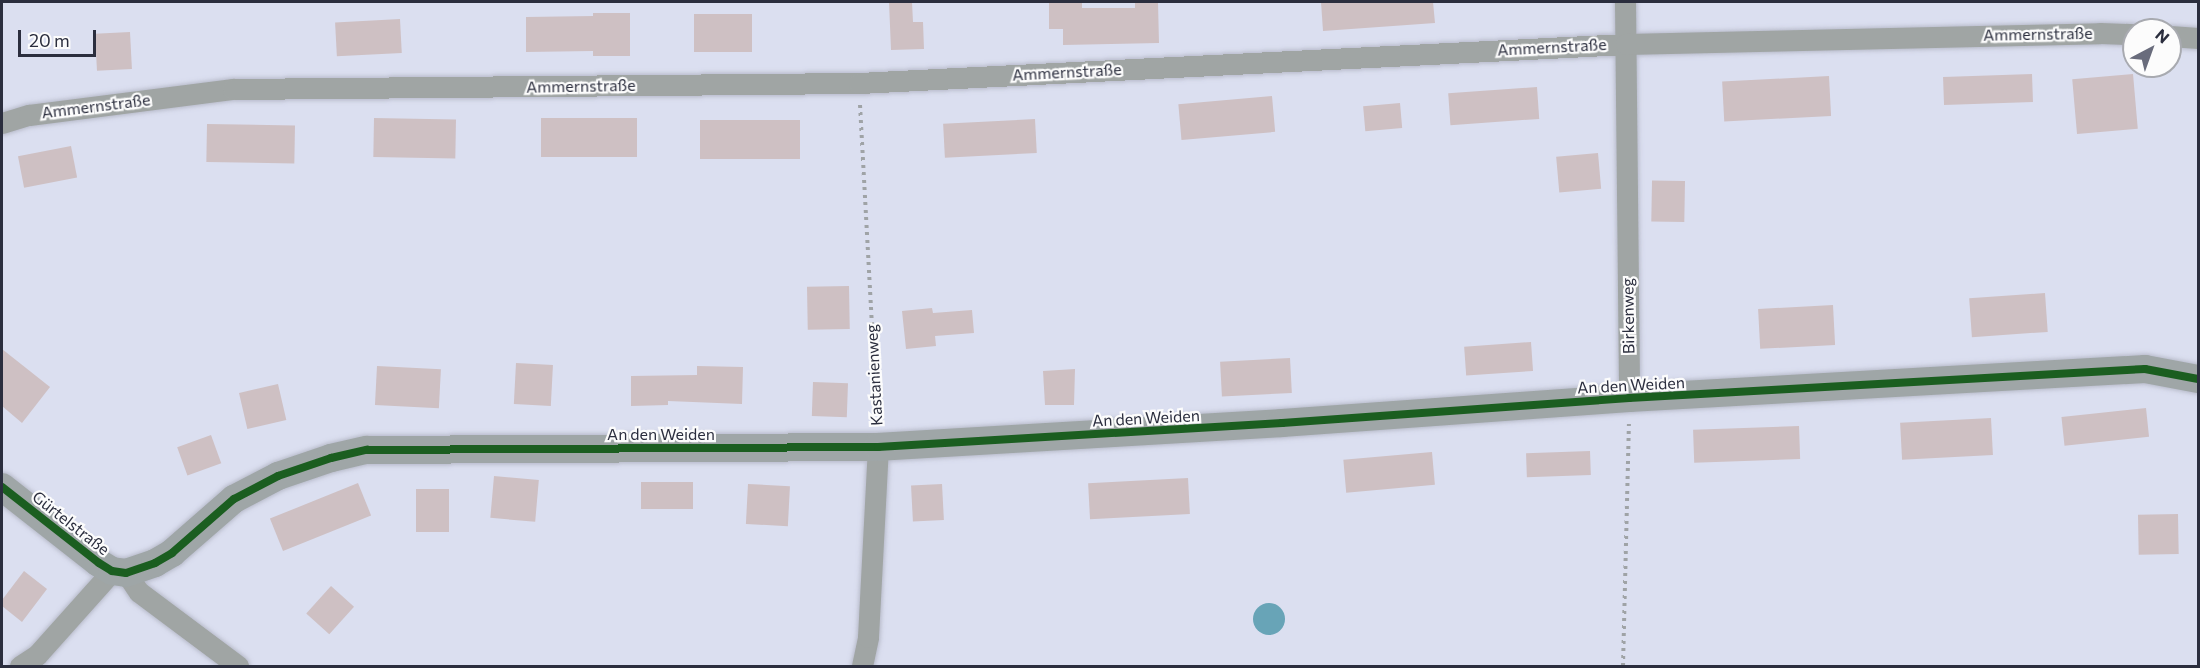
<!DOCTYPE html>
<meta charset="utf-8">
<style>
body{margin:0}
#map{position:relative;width:2200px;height:668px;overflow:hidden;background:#dbdff0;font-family:Commissioner,sans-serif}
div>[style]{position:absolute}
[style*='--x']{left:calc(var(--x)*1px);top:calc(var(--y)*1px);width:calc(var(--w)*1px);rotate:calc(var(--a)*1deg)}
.water>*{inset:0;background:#68a4b7}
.round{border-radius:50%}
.building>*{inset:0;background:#cec0c3;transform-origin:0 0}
.path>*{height:4px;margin-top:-2px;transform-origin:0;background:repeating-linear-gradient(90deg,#9fa3a6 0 3px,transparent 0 7.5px)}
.roads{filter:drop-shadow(0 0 2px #b9bccb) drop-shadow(0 0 2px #b9bccb)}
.street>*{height:21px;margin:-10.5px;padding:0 10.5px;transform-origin:10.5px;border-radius:10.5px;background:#a0a5a4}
.secondary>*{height:28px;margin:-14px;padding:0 14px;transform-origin:14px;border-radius:14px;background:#9fa6a7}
.cycleway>*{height:8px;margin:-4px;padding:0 4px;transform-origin:4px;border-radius:4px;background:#1b5e20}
span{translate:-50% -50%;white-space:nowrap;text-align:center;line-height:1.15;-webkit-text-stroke:4.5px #fcfcfc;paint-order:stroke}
.street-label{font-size:16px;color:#2b2e3e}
.frame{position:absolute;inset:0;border:3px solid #2b2e3e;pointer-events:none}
.north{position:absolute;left:2122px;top:18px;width:60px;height:60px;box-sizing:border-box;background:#fcfcfc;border:2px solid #a8aab0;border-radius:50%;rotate:41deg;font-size:16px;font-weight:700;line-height:24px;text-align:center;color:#2b2e3e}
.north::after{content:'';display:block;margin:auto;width:21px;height:27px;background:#696c7c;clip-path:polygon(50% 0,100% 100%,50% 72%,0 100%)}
.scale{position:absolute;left:18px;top:30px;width:78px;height:27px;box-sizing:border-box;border:3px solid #2b2e3e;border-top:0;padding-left:8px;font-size:18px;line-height:21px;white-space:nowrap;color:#2b2e3e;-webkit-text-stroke:4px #fcfcfc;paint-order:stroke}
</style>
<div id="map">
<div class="water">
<div class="round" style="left:1253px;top:603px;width:32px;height:32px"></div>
</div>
<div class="building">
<div style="clip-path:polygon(889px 2px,912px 2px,913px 22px,923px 22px,924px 49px,891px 50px)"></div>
<div style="clip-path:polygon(1049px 2px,1082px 2px,1082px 8px,1135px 8px,1135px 2px,1158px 2px,1159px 43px,1063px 45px,1063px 29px,1049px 29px)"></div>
<div style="clip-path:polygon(1321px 2px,1433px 2px,1435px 23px,1323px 31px)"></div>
<div style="clip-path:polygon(593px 13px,630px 13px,630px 56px,593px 56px,593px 51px,526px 52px,526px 17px,593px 16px)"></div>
<div style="left:694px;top:14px;width:58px;height:38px"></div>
<div style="left:400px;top:19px;width:34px;height:65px;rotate:87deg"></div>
<div style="left:130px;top:32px;width:37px;height:35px;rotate:87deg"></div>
<div style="left:2032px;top:74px;width:28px;height:89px;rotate:88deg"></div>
<div style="left:2133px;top:74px;width:55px;height:61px;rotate:85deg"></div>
<div style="left:1829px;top:76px;width:40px;height:107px;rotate:87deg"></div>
<div style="left:1537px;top:87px;width:32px;height:89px;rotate:86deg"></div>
<div style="left:1272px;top:96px;width:36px;height:94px;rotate:85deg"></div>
<div style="left:1400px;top:103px;width:25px;height:37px;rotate:85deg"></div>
<div style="left:374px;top:118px;width:82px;height:39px;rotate:1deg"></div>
<div style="left:541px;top:118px;width:96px;height:39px"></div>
<div style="left:1035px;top:119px;width:34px;height:92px;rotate:87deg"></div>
<div style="left:700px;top:120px;width:100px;height:39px"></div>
<div style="left:207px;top:124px;width:88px;height:38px;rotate:1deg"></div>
<div style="left:71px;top:146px;width:32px;height:54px;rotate:79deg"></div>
<div style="left:1598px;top:153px;width:36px;height:42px;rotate:85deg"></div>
<div style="left:1685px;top:181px;width:41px;height:33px;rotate:91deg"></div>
<div style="left:849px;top:286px;width:43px;height:42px;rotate:89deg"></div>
<div style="left:2045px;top:293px;width:39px;height:76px;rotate:86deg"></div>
<div style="left:1833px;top:305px;width:40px;height:75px;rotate:87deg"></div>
<div style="clip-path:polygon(932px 308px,933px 313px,972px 310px,974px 333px,935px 336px,936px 346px,906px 349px,902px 311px)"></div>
<div style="left:1531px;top:342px;width:29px;height:67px;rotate:86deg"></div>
<div style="clip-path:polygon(2px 349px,50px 387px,22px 423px,2px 406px)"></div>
<div style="left:1290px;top:358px;width:35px;height:70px;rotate:87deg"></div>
<div style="left:516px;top:363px;width:37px;height:41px;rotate:3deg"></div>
<div style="left:377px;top:366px;width:64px;height:39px;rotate:3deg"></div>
<div style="clip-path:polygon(697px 366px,743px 367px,742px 404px,668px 401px,668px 405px,631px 406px,631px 376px,697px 375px)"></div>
<div style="clip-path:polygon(1075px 369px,1074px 405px,1045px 405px,1043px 371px)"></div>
<div style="left:813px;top:382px;width:35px;height:34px;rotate:2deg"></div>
<div style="left:278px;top:384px;width:37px;height:40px;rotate:77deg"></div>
<div style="left:2146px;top:408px;width:29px;height:85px;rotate:84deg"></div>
<div style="left:1991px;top:418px;width:37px;height:91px;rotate:87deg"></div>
<div style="left:1799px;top:426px;width:33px;height:106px;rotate:88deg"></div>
<div style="left:211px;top:435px;width:30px;height:36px;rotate:70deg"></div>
<div style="left:1590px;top:451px;width:24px;height:64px;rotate:88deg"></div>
<div style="left:1432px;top:452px;width:33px;height:89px;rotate:85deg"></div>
<div style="left:494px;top:476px;width:45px;height:42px;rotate:5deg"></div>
<div style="left:1188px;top:478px;width:36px;height:100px;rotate:87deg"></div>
<div style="left:693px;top:482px;width:27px;height:52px;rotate:90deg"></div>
<div style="left:358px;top:483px;width:35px;height:95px;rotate:68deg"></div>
<div style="left:748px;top:484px;width:42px;height:40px;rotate:3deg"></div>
<div style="left:942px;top:484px;width:36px;height:31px;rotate:87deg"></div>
<div style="left:416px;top:489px;width:33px;height:43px"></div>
<div style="left:2178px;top:514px;width:40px;height:40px;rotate:89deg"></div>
<div style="clip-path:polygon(24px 571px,47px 589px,22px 622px,2px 606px,2px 600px)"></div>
<div style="left:331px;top:586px;width:31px;height:37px;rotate:42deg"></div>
</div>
<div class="path">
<div style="--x:860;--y:105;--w:316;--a:86.9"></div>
<div style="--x:1623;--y:666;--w:242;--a:-88.6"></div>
</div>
<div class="roads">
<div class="street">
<div style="--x:1625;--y:2;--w:396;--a:89.4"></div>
<div style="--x:2170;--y:36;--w:28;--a:4"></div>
<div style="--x:2;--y:123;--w:28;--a:-17"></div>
<div style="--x:29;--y:115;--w:206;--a:-7.3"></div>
<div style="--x:233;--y:89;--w:626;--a:-0.55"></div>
<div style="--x:859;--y:83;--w:768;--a:-2.91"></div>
<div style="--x:1626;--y:44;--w:474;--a:-1.3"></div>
<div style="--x:2100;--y:33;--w:34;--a:2"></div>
<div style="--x:126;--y:573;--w:23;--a:56"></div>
<div style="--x:139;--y:592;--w:124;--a:36.8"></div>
<div style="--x:20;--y:666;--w:20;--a:-33"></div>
<div style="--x:37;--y:655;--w:113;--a:-48.2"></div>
<div style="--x:862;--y:666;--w:30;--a:-78"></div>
<div style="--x:868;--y:637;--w:190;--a:-87"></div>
</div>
<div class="secondary">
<div style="--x:2;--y:487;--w:123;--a:38.1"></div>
<div style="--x:99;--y:563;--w:15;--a:32"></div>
<div style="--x:112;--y:571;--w:14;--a:8"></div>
<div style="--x:126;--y:573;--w:31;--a:-19"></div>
<div style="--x:155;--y:563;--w:20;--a:-30"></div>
<div style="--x:172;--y:553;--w:82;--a:-41.1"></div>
<div style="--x:234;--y:499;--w:50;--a:-27.6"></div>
<div style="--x:278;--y:476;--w:56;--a:-18.8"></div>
<div style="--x:331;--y:458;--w:37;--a:-13"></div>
<div style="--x:367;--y:450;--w:511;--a:-0.34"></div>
<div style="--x:878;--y:447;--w:405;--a:-3.4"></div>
<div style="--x:1282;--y:423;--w:348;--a:-4.1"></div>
<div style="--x:1629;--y:398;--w:517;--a:-3.22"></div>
<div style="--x:2145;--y:369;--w:54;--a:10.7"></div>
</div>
</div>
<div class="cycleway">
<div style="--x:2;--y:487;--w:123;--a:38.1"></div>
<div style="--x:99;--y:563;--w:15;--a:32"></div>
<div style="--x:112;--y:571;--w:14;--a:8"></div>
<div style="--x:126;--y:573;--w:31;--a:-19"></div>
<div style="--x:155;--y:563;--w:20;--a:-30"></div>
<div style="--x:172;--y:553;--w:82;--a:-41.1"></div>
<div style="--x:234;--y:499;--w:50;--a:-27.6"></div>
<div style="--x:278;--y:476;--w:56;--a:-18.8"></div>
<div style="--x:331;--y:458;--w:37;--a:-13"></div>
<div style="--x:367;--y:450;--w:511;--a:-0.34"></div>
<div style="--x:878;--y:447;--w:405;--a:-3.4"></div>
<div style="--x:1282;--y:423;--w:348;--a:-4.1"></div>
<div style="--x:1629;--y:398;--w:517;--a:-3.22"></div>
<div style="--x:2145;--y:369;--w:54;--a:10.7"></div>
</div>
<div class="street-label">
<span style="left:2038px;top:34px;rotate:-1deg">Ammernstraße</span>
<span style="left:1552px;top:47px;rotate:-3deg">Ammernstraße</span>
<span style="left:1067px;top:72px;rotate:-3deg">Ammernstraße</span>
<span style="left:581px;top:86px;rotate:-1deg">Ammernstraße</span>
<span style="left:96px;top:106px;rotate:-7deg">Ammernstraße</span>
<span style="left:1628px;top:316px;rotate:-91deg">Birkenweg</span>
<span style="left:874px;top:375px;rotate:-93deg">Kastanienweg</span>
<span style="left:1631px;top:385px;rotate:-3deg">An den Weiden</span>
<span style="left:1146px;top:418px;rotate:-3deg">An den Weiden</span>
<span style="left:661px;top:434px">An den Weiden</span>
<span style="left:71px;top:523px;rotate:38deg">Gürtelstraße</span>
</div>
<div class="frame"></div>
<div class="north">N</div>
<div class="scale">20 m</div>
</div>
